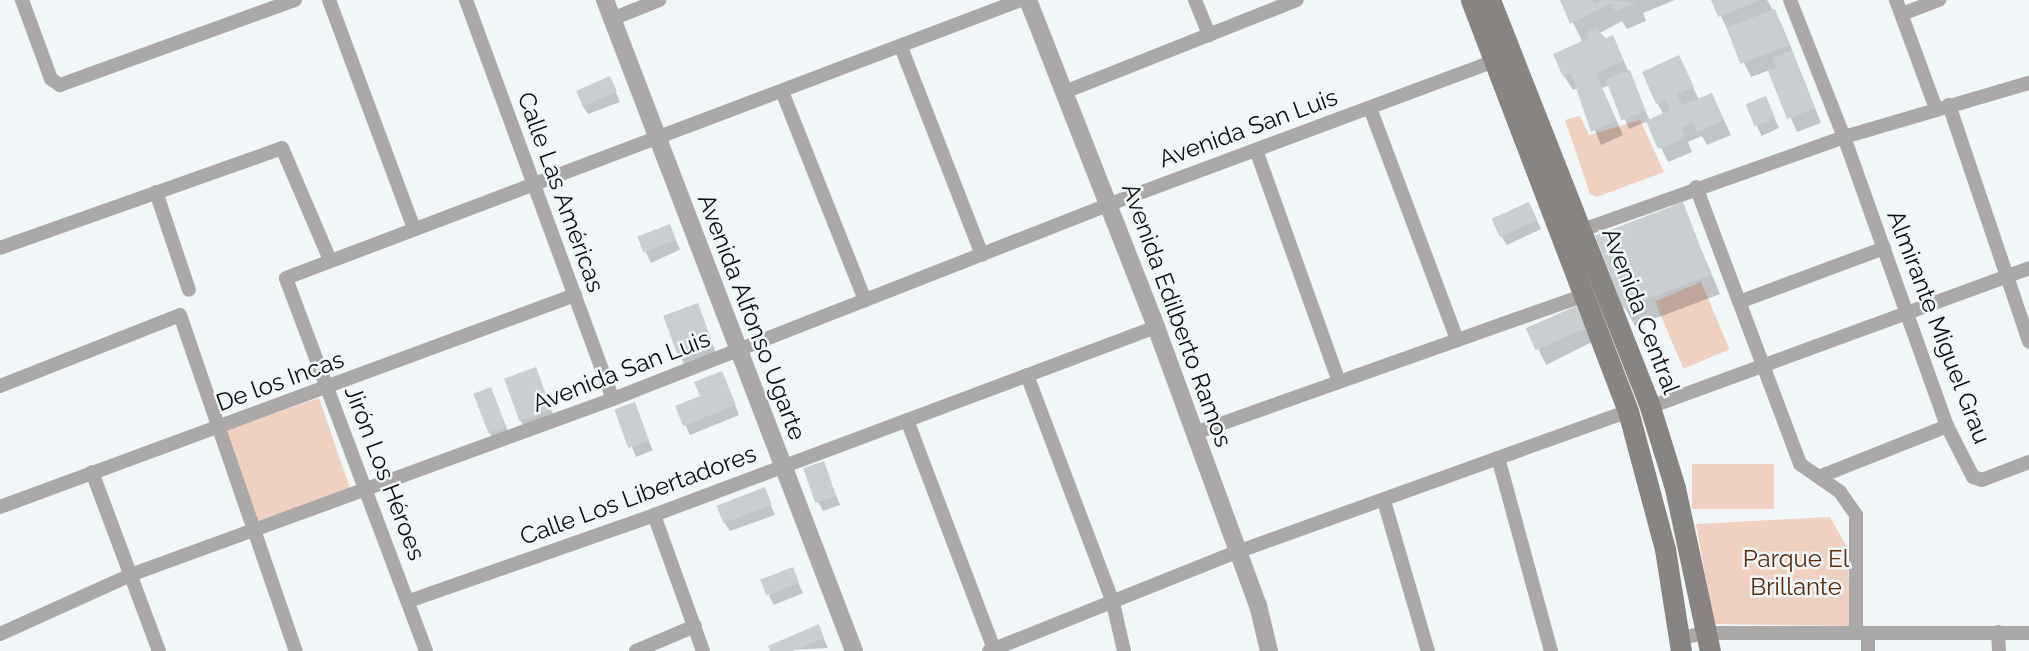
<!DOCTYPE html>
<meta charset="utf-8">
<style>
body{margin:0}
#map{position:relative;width:2029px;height:651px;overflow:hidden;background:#f1f6f8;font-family:Raleway,sans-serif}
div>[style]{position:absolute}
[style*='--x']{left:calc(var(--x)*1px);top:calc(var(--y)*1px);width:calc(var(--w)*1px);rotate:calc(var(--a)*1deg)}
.green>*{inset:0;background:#efd0c1;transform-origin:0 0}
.shadow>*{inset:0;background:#0003;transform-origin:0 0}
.building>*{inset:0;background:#c9ced0;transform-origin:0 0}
.minor>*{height:14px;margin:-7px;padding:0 7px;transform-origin:7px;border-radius:7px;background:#aba9a8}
.tertiary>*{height:18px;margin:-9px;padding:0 9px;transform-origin:9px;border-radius:9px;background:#aba9a8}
.secondary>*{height:21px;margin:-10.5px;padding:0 10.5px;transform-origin:10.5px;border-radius:10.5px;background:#878482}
span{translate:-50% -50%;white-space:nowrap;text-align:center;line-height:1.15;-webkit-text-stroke:5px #f1f6f8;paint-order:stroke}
.street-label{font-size:24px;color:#0b0d0d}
.park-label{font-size:24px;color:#5b2a0a}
</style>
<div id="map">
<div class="green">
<div style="clip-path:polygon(1580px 116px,1589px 135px,1640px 120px,1664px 172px,1597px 197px,1590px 194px,1565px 120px)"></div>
<div style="left:1701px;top:282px;width:73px;height:50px;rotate:67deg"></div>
<div style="left:319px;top:398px;width:96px;height:103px;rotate:71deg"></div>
<div style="left:1692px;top:464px;width:82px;height:45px"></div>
<div style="clip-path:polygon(1830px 517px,1848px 549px,1850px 626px,1714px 624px,1696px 524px)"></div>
</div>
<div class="shadow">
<div style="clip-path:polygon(1562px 0,1675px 0,1643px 13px,1646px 21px,1627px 29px,1622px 21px,1600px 33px,1620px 52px,1650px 121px,1664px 115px,1657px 103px,1679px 57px,1699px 100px,1712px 95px,1731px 135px,1707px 145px,1702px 136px,1688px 142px,1692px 152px,1668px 162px,1648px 121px,1629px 129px,1610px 85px,1602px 88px,1623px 135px,1601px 145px,1578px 88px,1573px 90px,1564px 76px,1583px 43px)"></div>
<div style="clip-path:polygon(1713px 0,1767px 0,1782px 25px,1821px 123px,1797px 132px,1770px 70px,1751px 77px)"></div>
<div style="clip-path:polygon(610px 78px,620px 102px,588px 114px,582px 105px)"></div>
<div style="left:1765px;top:98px;width:33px;height:19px;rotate:65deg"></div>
<div style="clip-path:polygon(1682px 204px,1720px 294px,1635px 326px,1625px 308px)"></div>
<div style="clip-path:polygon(1534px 214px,1541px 229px,1507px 245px,1501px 236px)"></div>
<div style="left:669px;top:226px;width:26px;height:32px;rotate:65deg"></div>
<div style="left:697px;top:306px;width:61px;height:34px;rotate:68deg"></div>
<div style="left:1575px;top:309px;width:37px;height:51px;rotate:63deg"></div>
<div style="clip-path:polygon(535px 369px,555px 419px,525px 429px,520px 420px)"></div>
<div style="clip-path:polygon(722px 373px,739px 415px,690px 435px,677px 407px,702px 397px)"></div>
<div style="clip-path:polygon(490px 389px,510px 436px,495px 441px,489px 432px)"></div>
<div style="left:634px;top:404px;width:50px;height:18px;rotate:68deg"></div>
<div style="clip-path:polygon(823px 463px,840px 505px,823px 511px,818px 502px)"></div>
<div style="clip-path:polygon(764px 489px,775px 515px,730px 531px,724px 522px)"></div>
<div style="clip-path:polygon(792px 569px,803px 593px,774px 605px,769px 596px)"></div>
<div style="clip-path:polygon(818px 626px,828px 648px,772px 651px)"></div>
</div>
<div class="building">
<div style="clip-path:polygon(1560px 0,1592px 0,1594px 4px,1603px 0,1637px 2px,1615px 11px,1611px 3px,1570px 24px)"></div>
<div style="clip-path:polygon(1711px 0,1761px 0,1718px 17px)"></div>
<div style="left:1775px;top:9px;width:39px;height:52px;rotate:69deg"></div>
<div style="clip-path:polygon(1598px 27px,1604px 39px,1613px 35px,1624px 61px,1596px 73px,1616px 120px,1591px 132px,1571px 73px,1563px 77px,1553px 54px,1589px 38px,1587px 32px)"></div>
<div style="clip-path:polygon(1792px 50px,1815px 108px,1787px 119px,1768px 71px,1777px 68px,1773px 58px)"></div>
<div style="clip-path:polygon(1679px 55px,1694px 87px,1677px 94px,1682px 105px,1712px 93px,1724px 120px,1697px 132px,1693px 122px,1681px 128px,1685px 138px,1658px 149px,1646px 121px,1670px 110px,1666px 99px,1656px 104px,1642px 72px)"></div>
<div style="left:1630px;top:70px;width:44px;height:26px;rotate:69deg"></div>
<div style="left:610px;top:76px;width:17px;height:37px;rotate:66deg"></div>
<div style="left:1766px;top:96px;width:24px;height:22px;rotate:68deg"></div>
<div style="left:1529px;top:202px;width:20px;height:41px;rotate:66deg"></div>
<div style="left:1683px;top:202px;width:78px;height:94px;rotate:69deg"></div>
<div style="left:670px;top:224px;width:17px;height:35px;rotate:69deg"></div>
<div style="left:698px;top:303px;width:47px;height:37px;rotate:70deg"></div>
<div style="left:1576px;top:306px;width:24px;height:55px;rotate:66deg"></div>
<div style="left:536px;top:367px;width:45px;height:34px;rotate:70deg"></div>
<div style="clip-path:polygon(722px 371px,736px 405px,683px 426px,675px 406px,700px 396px,694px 382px)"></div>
<div style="left:491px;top:387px;width:42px;height:19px;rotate:69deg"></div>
<div style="left:635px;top:402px;width:41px;height:22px;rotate:70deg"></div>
<div style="left:824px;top:461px;width:37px;height:22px;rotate:71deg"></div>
<div style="left:765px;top:487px;width:19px;height:52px;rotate:69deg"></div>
<div style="left:793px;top:567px;width:17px;height:35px;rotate:69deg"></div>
<div style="clip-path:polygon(819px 624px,824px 638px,793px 651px,770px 651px,768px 646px)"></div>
</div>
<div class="minor">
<div style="--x:22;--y:0;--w:84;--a:69.8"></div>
<div style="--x:51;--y:79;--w:11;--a:34"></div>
<div style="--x:60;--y:85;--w:250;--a:-19.9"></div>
<div style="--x:329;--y:0;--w:241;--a:69.6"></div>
<div style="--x:466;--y:0;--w:425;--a:69.8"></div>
<div style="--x:1195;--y:0;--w:38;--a:68"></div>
<div style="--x:1790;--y:0;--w:147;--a:68.5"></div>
<div style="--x:1844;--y:137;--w:307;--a:70.4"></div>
<div style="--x:1947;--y:426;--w:57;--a:63"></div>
<div style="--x:1973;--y:477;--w:9;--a:18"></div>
<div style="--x:1982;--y:480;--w:50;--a:-21"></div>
<div style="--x:1896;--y:0;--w:116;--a:69.8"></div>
<div style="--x:1902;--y:14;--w:40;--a:-21"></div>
<div style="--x:612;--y:19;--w:51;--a:-22"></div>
<div style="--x:901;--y:47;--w:223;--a:68.7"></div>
<div style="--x:1067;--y:91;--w:247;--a:-21.6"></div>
<div style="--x:783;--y:94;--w:222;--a:68.3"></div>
<div style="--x:1949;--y:105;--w:250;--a:71.3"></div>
<div style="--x:1370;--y:108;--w:248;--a:69.4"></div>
<div style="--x:1256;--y:150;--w:246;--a:70.3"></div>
<div style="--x:1696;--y:187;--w:296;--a:69.4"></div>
<div style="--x:1800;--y:464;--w:49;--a:35"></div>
<div style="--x:1840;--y:492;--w:28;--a:55"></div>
<div style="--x:1856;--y:515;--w:117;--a:90"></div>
<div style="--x:156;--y:192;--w:103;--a:71.4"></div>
<div style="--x:1582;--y:230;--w:278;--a:-19.5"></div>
<div style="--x:1844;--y:137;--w:193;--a:-16.3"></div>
<div style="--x:0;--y:248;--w:299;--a:-19.5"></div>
<div style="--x:282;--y:148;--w:122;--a:66.8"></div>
<div style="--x:1739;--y:302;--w:155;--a:-20.4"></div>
<div style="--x:1027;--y:375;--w:244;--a:69.3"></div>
<div style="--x:1113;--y:603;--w:49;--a:77.1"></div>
<div style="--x:0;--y:386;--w:193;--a:-21.5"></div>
<div style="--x:180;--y:315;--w:355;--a:71"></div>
<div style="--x:1650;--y:407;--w:404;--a:-20.1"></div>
<div style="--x:907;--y:420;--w:245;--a:69.2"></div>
<div style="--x:1195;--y:433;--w:414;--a:-19.5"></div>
<div style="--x:1499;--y:461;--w:197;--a:74.7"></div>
<div style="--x:92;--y:472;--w:191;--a:69.5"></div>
<div style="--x:1821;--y:476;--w:136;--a:-21.6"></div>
<div style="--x:1384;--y:501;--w:156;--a:73.7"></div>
<div style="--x:0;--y:507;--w:613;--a:-20.24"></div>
<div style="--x:654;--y:515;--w:145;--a:70.2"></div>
<div style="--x:409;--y:601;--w:260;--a:-19.3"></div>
<div style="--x:654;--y:515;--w:536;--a:-20.53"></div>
<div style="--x:1998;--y:632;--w:19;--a:87"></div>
<div style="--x:0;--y:634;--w:146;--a:-24.3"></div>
<div style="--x:133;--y:574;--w:511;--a:-20.03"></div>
<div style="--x:613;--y:399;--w:534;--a:-21.42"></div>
<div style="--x:1110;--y:204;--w:411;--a:-20.4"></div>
<div style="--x:1680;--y:638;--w:26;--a:-11"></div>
<div style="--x:1706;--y:633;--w:323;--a:0"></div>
<div style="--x:426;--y:651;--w:398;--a:-110.6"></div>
<div style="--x:286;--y:278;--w:786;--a:-20.72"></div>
<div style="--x:636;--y:651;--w:64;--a:-23"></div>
<div style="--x:989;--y:651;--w:267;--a:-21.8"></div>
<div style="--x:1237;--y:552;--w:416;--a:-19.8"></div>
<div style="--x:1868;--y:651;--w:18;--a:-90"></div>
</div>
<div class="tertiary">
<div style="--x:605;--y:0;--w:697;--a:69.07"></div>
<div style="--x:1028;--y:0;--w:351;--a:68.6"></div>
<div style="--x:1156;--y:327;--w:296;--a:69.9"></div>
<div style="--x:1258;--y:605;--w:47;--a:76.6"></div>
</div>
<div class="secondary">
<div style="--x:1471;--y:0;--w:440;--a:69.1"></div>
<div style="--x:1628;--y:411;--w:143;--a:75"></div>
<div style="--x:1665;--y:549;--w:103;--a:81.1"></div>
<div style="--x:1490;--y:0;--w:437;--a:68.5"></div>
<div style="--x:1650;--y:407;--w:85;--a:72.8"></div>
<div style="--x:1675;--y:488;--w:167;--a:77.9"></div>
</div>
<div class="street-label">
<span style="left:1248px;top:128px;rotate:-20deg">Avenida San Luis</span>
<span style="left:561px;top:192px;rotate:70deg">Calle Las Américas</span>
<span style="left:1641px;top:311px;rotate:69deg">Avenida Central</span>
<span style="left:1177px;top:315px;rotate:70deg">Avenida Edilberto Ramos</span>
<span style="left:752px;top:317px;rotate:69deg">Avenida Alfonso Ugarte</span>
<span style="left:1939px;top:327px;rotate:69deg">Almirante Miguel Grau</span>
<span style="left:621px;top:371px;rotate:-21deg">Avenida San Luis</span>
<span style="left:280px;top:381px;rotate:-20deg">De los Incas</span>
<span style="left:385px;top:473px;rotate:69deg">Jirón Los Héroes</span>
<span style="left:638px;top:495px;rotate:-20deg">Calle Los Libertadores</span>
</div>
<div class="park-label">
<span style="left:1796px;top:573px">Parque El<br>Brillante</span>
</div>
</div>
